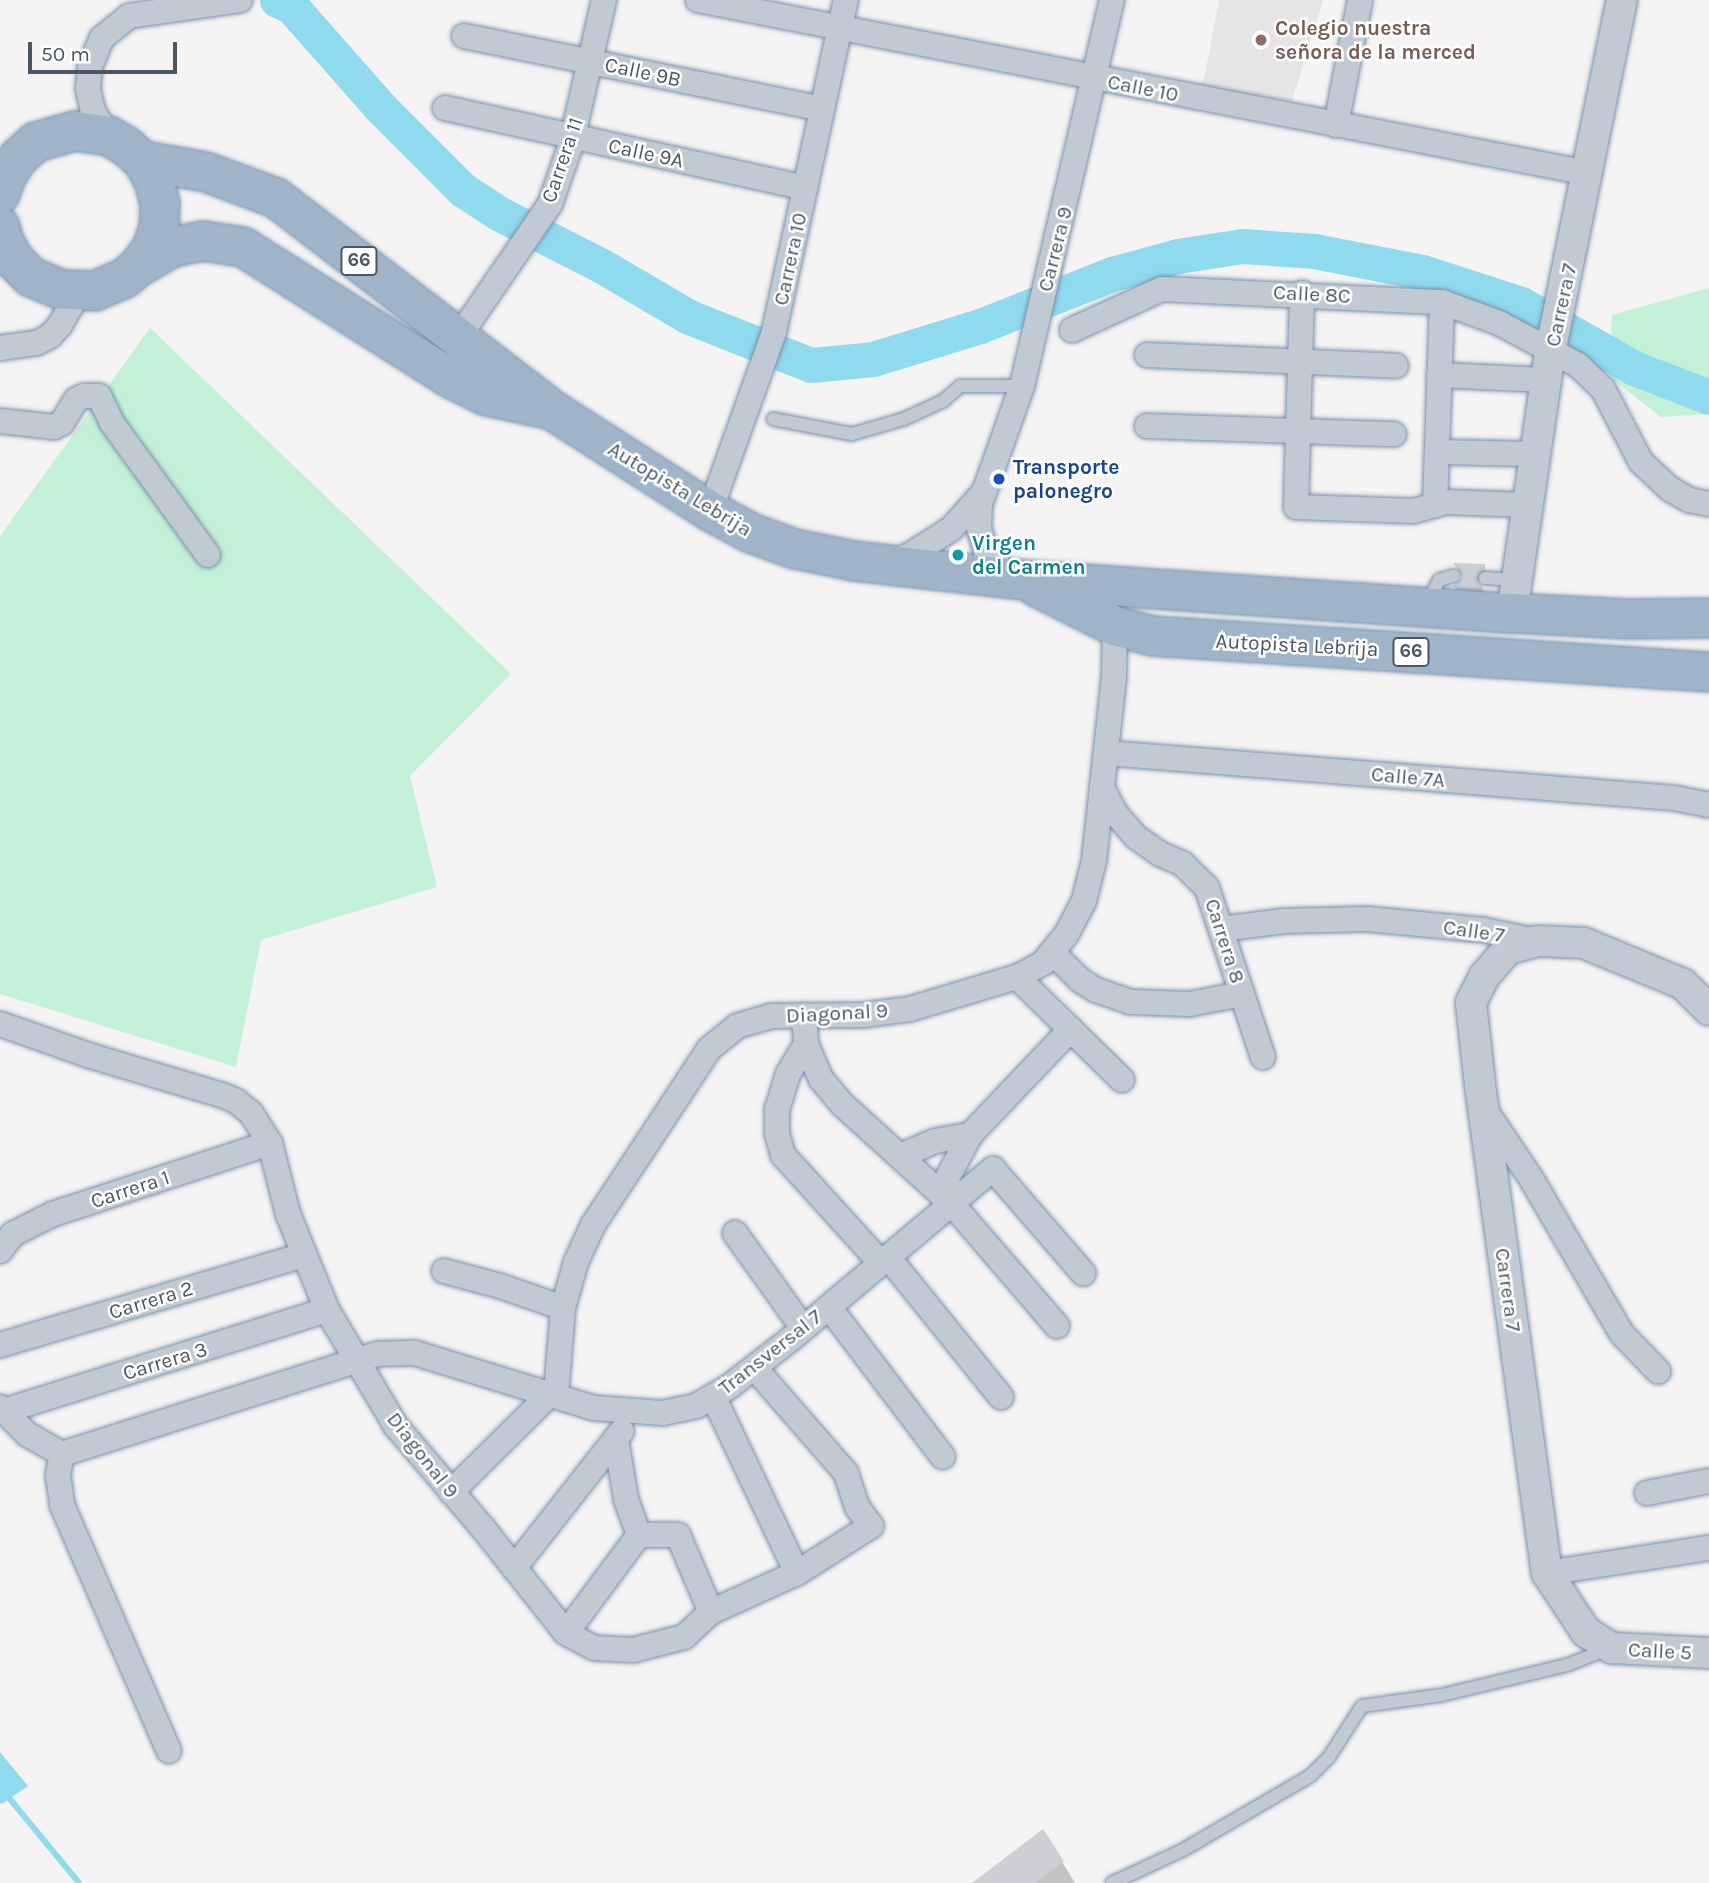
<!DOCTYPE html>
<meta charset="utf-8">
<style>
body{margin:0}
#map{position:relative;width:1709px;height:1883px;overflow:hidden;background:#f5f3f3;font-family:Karla,sans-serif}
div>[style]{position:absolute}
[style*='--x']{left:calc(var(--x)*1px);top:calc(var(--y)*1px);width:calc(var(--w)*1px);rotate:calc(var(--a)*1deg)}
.education>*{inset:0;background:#e6e4e5}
.green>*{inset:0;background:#c3f1d5}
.water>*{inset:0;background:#90daee}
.shadow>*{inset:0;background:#0003}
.stream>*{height:6px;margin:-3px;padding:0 3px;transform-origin:3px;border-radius:3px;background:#90daee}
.river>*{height:35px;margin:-17.5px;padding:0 17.5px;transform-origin:17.5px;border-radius:17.5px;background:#90daee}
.building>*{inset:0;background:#cdcfd5}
.roads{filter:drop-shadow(0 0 2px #7690ad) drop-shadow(0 0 2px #7690ad)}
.service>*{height:12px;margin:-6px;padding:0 6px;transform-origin:6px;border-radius:6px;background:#c1cad2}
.minor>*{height:24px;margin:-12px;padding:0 12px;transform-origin:12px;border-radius:12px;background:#c1cad2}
.tertiary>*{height:30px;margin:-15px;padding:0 15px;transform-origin:15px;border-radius:15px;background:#c1cad2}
.trunk>*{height:38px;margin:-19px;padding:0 19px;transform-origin:19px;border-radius:19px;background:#9fb4c9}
.dots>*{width:19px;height:19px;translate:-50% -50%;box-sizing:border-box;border:4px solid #fff;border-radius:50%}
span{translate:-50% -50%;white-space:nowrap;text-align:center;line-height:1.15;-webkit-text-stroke:5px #fff;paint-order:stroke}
.shield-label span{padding:2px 5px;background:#fff;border:2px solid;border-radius:5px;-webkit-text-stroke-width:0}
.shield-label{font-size:19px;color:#4a5661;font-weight:700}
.education-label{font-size:21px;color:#785e54;font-weight:700}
.left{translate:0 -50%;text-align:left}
.street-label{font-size:21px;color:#4a5661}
.transit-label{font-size:21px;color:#164399;font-weight:700}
.culture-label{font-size:21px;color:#0d838f;font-weight:700}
.scale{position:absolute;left:28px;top:42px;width:149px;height:32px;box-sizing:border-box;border:4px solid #4a5661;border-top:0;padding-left:9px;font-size:21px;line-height:24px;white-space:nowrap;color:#4a5661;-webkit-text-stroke:5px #fff;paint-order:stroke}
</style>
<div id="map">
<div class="education">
<div style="clip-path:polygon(1219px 0,1323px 0,1292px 101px,1197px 88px,1204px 79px)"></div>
</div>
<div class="green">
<div style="clip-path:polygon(1709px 288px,1709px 414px,1661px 417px,1610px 377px,1612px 315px)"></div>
<div style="clip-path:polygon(150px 328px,511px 674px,410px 776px,437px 887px,261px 940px,236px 1067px,0 994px,0 536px)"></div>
</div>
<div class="water">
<div style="clip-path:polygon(0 1752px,28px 1786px,2px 1804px,0 1803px)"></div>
</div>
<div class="shadow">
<div style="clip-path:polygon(1484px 566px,1487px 574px,1480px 577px,1478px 584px,1485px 593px,1457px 591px,1455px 587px,1464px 578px)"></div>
<div style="clip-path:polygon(1043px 1831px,1075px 1883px,975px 1883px)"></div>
</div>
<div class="stream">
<div style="--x:0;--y:1787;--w:124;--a:50.5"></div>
</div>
<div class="river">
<div style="--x:277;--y:0;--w:15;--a:23"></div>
<div style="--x:291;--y:6;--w:136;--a:48.6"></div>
<div style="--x:381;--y:108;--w:116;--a:45"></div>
<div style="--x:463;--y:190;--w:44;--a:33"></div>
<div style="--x:500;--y:214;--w:114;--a:27"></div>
<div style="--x:602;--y:266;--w:101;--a:30.4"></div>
<div style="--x:689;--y:317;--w:131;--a:21.5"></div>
<div style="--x:811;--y:365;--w:62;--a:-5.5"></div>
<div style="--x:873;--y:359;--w:112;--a:-17.1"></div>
<div style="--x:980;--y:326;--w:142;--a:-21.5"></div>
<div style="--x:1112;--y:274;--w:68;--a:-15.3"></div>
<div style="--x:1178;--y:256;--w:65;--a:-8.9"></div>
<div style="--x:1242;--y:246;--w:72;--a:4"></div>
<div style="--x:1314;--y:251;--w:110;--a:11"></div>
<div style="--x:1422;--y:272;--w:104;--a:17.9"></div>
<div style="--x:1521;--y:304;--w:130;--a:29.5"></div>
<div style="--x:1634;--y:368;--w:80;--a:21.1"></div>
</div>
<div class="building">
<div style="clip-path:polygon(1453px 563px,1485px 564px,1485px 569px,1478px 573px,1476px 578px,1484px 589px,1452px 587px,1462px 577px)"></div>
<div style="clip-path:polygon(1043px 1829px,1064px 1861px,1036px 1883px,972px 1883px)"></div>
</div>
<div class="roads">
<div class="service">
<div style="--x:773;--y:419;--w:80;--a:10.8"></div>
<div style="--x:852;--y:434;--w:54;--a:-16.1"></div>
<div style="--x:904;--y:419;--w:43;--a:-24.8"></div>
<div style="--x:943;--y:401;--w:23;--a:-41"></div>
<div style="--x:960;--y:386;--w:62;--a:0"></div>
<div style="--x:1485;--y:578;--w:32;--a:4"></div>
<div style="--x:1428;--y:601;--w:24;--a:-62"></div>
<div style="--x:1439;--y:580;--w:15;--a:-16"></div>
<div style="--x:1112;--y:1883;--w:78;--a:-24.9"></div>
<div style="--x:1183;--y:1850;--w:147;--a:-30.2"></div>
<div style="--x:1310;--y:1776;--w:27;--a:-45"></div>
<div style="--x:1329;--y:1757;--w:61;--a:-57.1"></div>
<div style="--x:1362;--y:1706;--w:81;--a:-7.8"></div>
<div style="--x:1442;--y:1695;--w:129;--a:-13.5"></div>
<div style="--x:1567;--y:1665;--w:44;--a:-21.3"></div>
</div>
<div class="minor">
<div style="--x:698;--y:0;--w:907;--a:11"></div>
<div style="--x:464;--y:36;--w:365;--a:11.5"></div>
<div style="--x:445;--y:108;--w:369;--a:12.5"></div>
<div style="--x:1336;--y:125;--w:127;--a:-79.1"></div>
<div style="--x:109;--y:136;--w:30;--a:-123"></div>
<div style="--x:93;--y:111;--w:23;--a:-103"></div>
<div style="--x:88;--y:89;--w:22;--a:-85"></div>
<div style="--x:90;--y:67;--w:31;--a:-68"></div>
<div style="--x:102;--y:38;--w:35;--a:-39"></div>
<div style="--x:129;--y:16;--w:112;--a:-8.2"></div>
<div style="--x:1302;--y:293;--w:214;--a:91.6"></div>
<div style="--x:1296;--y:507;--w:118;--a:1.9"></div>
<div style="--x:1414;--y:511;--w:33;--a:-16"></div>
<div style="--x:1446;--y:502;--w:82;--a:2.1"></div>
<div style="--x:1072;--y:330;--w:99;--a:-24.5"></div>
<div style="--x:1162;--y:289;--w:280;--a:2.7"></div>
<div style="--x:1442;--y:302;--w:61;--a:20.2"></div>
<div style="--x:1499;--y:323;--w:89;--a:28"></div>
<div style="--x:1578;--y:365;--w:35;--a:44"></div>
<div style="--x:1603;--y:389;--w:82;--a:62.5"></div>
<div style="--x:1641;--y:462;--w:40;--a:43"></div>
<div style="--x:1670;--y:489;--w:22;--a:30"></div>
<div style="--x:1689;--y:500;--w:20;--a:11"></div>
<div style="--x:458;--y:338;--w:163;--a:-55.5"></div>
<div style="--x:550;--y:204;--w:64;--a:-70.7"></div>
<div style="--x:571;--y:144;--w:148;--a:-77.1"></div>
<div style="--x:0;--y:348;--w:37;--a:-8"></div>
<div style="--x:37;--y:343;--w:15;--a:-28"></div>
<div style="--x:50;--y:336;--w:15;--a:-48"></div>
<div style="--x:60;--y:325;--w:38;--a:-60"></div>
<div style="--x:1147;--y:355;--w:249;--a:2.5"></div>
<div style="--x:1439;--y:375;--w:107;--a:2.7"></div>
<div style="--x:0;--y:421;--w:54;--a:6.3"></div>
<div style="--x:54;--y:427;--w:9;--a:-27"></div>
<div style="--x:62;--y:423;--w:27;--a:-59"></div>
<div style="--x:76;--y:400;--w:9;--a:-27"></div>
<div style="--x:84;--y:396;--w:15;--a:0"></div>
<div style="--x:99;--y:396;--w:30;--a:64"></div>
<div style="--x:112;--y:423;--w:163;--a:54"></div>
<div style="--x:1147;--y:426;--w:247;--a:1.9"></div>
<div style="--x:1437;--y:452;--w:98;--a:1.2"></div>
<div style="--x:1435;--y:505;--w:203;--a:-88"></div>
<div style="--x:710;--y:511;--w:190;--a:-70.3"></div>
<div style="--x:774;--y:332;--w:340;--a:-77.8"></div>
<div style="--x:890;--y:563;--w:22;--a:-22"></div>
<div style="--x:910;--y:555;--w:49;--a:-32.4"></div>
<div style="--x:951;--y:529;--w:48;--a:-48.4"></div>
<div style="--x:1008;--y:578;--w:35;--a:-129"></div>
<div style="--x:986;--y:551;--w:24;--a:-107"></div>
<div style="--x:979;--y:528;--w:24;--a:-88"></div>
<div style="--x:980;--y:504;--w:125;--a:-70.4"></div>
<div style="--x:1022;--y:386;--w:396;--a:-76.9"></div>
<div style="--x:1106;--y:753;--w:570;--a:4.53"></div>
<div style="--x:1674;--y:798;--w:36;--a:11"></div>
<div style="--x:1102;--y:788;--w:30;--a:62"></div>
<div style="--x:1116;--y:814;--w:30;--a:49"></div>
<div style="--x:1136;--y:837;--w:29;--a:35"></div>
<div style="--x:1160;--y:854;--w:25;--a:23"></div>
<div style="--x:1183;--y:864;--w:34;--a:45"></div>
<div style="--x:1207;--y:888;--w:178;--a:71.7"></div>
<div style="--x:1221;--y:929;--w:64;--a:-7.2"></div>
<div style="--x:1284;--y:921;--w:83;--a:-1.4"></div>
<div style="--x:1367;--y:919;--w:117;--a:5.4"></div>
<div style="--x:1483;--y:930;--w:55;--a:11.5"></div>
<div style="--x:1052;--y:952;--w:40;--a:45"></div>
<div style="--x:1080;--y:980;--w:19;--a:32"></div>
<div style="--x:1096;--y:990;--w:37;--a:19"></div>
<div style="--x:1131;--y:1002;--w:59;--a:1.9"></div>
<div style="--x:1190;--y:1004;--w:53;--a:-10.9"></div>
<div style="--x:1017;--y:977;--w:147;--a:44.4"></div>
<div style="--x:804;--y:1015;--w:29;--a:86"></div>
<div style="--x:806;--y:1044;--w:38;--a:67"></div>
<div style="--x:821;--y:1079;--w:34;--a:50"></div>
<div style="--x:843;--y:1105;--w:147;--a:42.2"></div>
<div style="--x:952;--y:1204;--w:161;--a:49.3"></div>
<div style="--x:0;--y:1024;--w:96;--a:19.4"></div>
<div style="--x:91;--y:1056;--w:137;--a:16.6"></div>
<div style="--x:222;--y:1095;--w:15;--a:23"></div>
<div style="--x:236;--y:1101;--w:19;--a:39"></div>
<div style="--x:251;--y:1113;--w:36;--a:58"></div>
<div style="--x:270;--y:1143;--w:73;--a:75.8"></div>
<div style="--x:288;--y:1214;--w:104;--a:67.9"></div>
<div style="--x:327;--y:1310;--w:135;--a:59.3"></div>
<div style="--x:396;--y:1426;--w:133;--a:49.6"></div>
<div style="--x:482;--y:1527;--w:135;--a:51.6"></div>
<div style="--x:566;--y:1633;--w:32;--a:28"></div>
<div style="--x:594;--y:1648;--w:39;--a:3"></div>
<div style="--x:633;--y:1650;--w:53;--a:-14.3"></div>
<div style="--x:684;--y:1637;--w:37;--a:-43"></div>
<div style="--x:711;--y:1612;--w:94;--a:-24.4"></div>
<div style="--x:797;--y:1573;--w:88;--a:-32.4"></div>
<div style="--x:871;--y:1526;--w:24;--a:-126"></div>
<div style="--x:857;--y:1507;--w:36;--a:-108"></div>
<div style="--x:846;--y:1473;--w:140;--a:-131"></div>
<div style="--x:806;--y:1044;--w:35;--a:121"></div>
<div style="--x:788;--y:1074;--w:37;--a:107"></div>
<div style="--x:777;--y:1109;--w:24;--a:90"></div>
<div style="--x:777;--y:1133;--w:23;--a:75"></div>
<div style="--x:783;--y:1155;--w:146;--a:47.8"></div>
<div style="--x:1485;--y:1110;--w:84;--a:56.1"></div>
<div style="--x:1532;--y:1180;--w:178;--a:59.7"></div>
<div style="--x:1622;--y:1334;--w:52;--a:45.8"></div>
<div style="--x:901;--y:1156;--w:37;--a:-24"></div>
<div style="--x:935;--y:1141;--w:36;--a:-10"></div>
<div style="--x:940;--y:1192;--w:64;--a:-62.2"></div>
<div style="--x:970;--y:1135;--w:146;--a:-46.4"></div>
<div style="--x:735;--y:1233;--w:117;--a:54.4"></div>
<div style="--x:0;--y:1251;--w:21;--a:-53"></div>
<div style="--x:13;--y:1234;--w:45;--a:-26.6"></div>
<div style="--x:53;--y:1214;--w:228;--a:-18.1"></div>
<div style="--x:888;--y:1257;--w:180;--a:51.1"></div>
<div style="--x:444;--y:1271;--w:58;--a:15"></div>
<div style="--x:500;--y:1286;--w:67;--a:19.2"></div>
<div style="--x:829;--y:1307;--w:188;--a:52.8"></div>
<div style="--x:0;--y:1345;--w:316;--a:-16.5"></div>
<div style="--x:556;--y:1395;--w:87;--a:-85.4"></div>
<div style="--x:563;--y:1308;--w:48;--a:-74.2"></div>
<div style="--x:576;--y:1262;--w:41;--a:-65.3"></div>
<div style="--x:593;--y:1225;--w:211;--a:-56.6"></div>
<div style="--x:709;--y:1049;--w:36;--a:-39"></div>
<div style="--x:737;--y:1026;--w:35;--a:-16"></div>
<div style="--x:771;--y:1016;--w:92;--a:-0.6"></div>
<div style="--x:863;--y:1015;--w:47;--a:-7.3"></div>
<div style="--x:910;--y:1009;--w:112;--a:-16.7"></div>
<div style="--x:1017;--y:977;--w:30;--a:-28"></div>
<div style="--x:1043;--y:963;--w:36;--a:-51"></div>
<div style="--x:1066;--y:935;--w:38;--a:-62"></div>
<div style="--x:1084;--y:901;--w:41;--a:-76"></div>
<div style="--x:1094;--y:861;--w:185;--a:-83.8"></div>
<div style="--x:1114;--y:677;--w:51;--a:-88.9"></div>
<div style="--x:713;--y:1396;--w:196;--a:64.6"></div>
<div style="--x:0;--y:1407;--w:38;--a:45"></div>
<div style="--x:27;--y:1434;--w:40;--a:29.7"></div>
<div style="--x:4;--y:1411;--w:338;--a:-17.4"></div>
<div style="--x:62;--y:1454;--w:330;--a:-17.6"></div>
<div style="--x:377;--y:1354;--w:38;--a:-2"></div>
<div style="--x:415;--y:1353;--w:187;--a:17.1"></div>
<div style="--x:594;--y:1408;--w:69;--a:4.1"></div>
<div style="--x:663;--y:1413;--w:34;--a:-12"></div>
<div style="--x:696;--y:1406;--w:39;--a:-30"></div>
<div style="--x:730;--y:1386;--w:78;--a:-37.7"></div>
<div style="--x:792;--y:1338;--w:263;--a:-40.1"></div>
<div style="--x:993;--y:1169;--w:138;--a:49.1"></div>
<div style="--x:62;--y:1454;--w:21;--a:101"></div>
<div style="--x:58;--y:1475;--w:30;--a:82"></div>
<div style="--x:62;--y:1505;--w:268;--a:66.5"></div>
<div style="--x:451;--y:1492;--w:139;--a:-44.7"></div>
<div style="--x:1647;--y:1493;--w:63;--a:-11"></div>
<div style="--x:639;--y:1535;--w:39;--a:0"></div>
<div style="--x:678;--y:1535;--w:84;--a:66.8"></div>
<div style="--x:514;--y:1568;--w:174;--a:-51.8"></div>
<div style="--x:1547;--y:1573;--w:164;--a:-8.8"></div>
<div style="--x:566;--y:1633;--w:122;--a:-53.3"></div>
<div style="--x:639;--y:1535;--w:38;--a:-110"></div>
<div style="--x:626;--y:1499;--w:61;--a:-99.5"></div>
</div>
<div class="tertiary">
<div style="--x:1512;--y:613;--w:263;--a:-81.7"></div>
<div style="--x:1550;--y:353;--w:360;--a:-78.5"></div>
<div style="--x:1709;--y:1010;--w:37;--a:-135"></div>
<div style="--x:1683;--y:984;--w:107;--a:-157.5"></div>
<div style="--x:1584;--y:943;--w:46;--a:-177.5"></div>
<div style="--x:1538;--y:941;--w:31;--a:165"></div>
<div style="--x:1508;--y:949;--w:35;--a:131"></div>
<div style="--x:1485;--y:975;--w:31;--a:117"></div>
<div style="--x:1471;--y:1003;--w:82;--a:83.7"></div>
<div style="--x:1480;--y:1085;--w:493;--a:82.2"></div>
<div style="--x:1547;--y:1573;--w:71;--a:56.5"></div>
<div style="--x:1586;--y:1632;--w:31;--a:32"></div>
<div style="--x:1612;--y:1648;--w:97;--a:3"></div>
</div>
<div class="trunk">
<div style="--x:143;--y:161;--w:64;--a:9.9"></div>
<div style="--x:206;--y:172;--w:75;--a:20.4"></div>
<div style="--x:276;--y:198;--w:348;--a:37.5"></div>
<div style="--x:552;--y:410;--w:188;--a:32.6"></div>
<div style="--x:710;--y:511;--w:47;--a:28.2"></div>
<div style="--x:751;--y:533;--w:47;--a:20"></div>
<div style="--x:795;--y:549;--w:60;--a:11.5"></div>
<div style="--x:854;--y:561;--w:170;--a:6.4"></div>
<div style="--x:1023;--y:580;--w:490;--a:3.9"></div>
<div style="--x:1512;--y:613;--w:116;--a:3"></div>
<div style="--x:1628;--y:619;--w:81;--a:-0.7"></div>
<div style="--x:0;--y:194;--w:18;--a:-71"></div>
<div style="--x:6;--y:177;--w:22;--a:-58"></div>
<div style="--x:18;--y:158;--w:24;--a:-42"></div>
<div style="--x:36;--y:142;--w:41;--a:-15.8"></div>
<div style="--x:75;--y:131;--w:34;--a:8"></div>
<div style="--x:109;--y:136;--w:21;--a:31"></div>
<div style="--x:127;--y:147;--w:21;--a:41"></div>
<div style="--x:143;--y:161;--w:23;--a:61"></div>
<div style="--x:154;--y:181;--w:24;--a:75"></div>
<div style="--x:160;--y:204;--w:23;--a:92"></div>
<div style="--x:159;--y:227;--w:22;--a:108"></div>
<div style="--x:152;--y:248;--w:24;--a:126"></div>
<div style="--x:138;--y:267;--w:17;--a:140"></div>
<div style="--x:125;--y:278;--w:33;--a:157"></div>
<div style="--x:95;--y:291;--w:33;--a:-178"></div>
<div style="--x:62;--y:290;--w:34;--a:-157"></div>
<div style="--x:31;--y:277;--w:23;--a:-135"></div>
<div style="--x:15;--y:261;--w:22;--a:-120"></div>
<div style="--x:4;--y:242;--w:16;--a:-105"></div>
<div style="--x:138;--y:267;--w:39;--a:-30"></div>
<div style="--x:172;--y:247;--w:32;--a:-11"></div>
<div style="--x:203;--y:241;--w:40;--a:8.5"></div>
<div style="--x:243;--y:247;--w:247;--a:32.3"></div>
<div style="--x:452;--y:379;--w:39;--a:26"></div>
<div style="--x:487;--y:396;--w:57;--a:12.1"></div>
<div style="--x:1037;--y:587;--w:87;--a:26.6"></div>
<div style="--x:1115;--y:626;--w:38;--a:15"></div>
<div style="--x:1152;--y:636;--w:558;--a:3.7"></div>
</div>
</div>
<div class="dots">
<div style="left:1261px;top:40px;background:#8d6e63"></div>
<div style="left:999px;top:479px;background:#1a4fb4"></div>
<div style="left:958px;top:555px;background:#0f9aa8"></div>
</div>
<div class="shield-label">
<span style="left:359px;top:261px">66</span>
<span style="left:1411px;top:652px">66</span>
</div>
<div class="education-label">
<span class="left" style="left:1275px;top:40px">Colegio nuestra<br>señora de la merced</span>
</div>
<div class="street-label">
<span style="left:643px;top:72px;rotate:12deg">Calle 9B</span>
<span style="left:1143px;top:88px;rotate:11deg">Calle 10</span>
<span style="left:646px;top:153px;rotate:12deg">Calle 9A</span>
<span style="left:562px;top:160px;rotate:-71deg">Carrera 11</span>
<span style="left:1055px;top:249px;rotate:-76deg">Carrera 9</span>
<span style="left:790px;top:259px;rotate:-78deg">Carrera 10</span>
<span style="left:1312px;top:294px;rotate:3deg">Calle 8C</span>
<span style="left:1561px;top:305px;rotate:-78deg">Carrera 7</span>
<span style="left:680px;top:489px;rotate:31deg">Autopista Lebrija</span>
<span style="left:1297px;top:645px;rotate:3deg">Autopista Lebrija</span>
<span style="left:1408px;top:777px;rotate:5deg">Calle 7A</span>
<span style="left:1474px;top:931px;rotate:8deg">Calle 7</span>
<span style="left:1225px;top:941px;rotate:72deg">Carrera 8</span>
<span style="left:837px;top:1013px;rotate:-3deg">Diagonal 9</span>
<span style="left:130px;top:1189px;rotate:-18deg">Carrera 1</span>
<span style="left:1508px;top:1290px;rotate:82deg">Carrera 7</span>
<span style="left:151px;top:1300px;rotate:-17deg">Carrera 2</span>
<span style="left:770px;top:1352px;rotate:-38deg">Transversal 7</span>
<span style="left:165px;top:1361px;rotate:-17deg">Carrera 3</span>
<span style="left:423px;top:1455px;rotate:52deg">Diagonal 9</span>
<span style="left:1660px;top:1651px;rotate:3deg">Calle 5</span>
</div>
<div class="transit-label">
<span class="left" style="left:1013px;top:479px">Transporte<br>palonegro</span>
</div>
<div class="culture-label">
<span class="left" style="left:972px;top:555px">Virgen<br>del Carmen</span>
</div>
<div class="scale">50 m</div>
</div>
